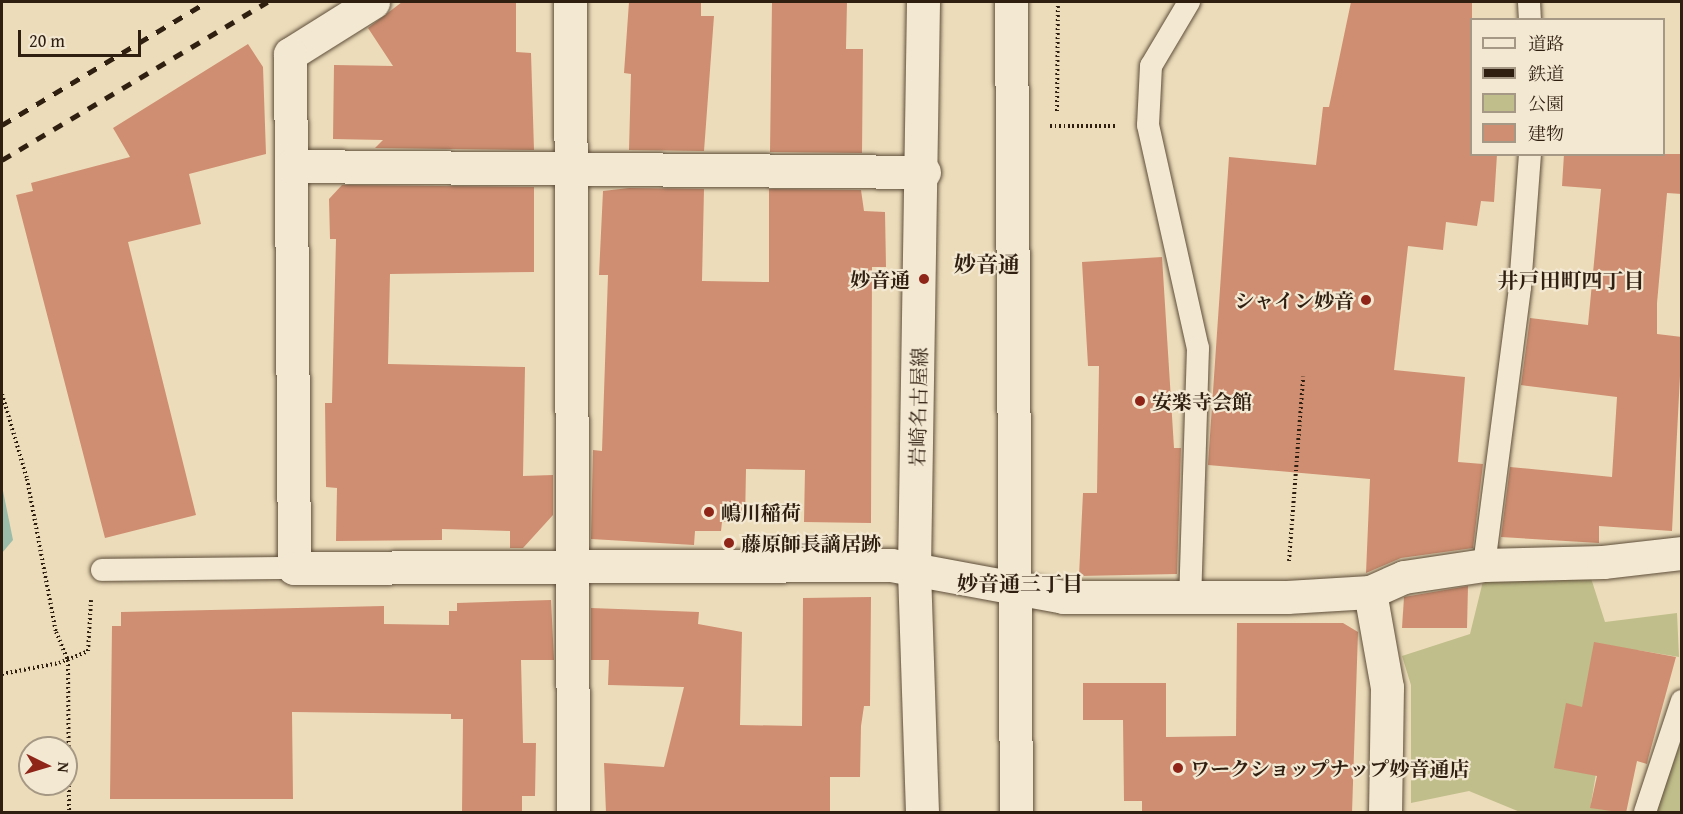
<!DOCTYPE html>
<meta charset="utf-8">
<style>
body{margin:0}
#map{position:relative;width:1683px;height:814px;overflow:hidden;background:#ecdcba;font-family:"Gentium Book Plus","Noto Serif JP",serif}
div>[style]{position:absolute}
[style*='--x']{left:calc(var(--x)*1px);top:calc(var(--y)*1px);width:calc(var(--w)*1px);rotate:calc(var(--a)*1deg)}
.green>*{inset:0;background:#c0be8a}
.water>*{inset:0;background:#9abca9}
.building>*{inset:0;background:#cf8e71}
.path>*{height:4px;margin-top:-2px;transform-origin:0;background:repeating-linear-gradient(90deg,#2f1f10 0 1.5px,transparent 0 4.5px)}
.roads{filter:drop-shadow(0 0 2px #5e4e3a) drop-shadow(0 0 2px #5e4e3a)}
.lane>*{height:22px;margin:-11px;padding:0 11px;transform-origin:11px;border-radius:11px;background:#f3e8d2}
.street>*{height:33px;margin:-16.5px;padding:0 16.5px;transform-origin:16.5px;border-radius:16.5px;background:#f3e8d2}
.secondary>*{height:33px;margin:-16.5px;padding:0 16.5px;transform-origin:16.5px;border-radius:16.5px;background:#f3e8d2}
.rail>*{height:4.5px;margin-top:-2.25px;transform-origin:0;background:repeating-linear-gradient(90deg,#2f1f10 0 10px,transparent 0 20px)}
.dots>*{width:16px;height:16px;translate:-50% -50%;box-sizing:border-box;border:3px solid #f3e8d2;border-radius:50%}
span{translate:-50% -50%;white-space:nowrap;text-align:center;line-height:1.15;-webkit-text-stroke:4.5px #f3e8d2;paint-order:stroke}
.poi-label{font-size:20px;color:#2f1f10;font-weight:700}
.right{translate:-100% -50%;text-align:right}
.left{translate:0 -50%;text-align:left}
.street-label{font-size:20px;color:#2f1f10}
.neighbourhood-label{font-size:21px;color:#2f1f10;font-weight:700}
.quarter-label{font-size:22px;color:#2f1f10;font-weight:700}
.frame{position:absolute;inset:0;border:3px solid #2f1f10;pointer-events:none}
.legend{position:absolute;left:1470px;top:18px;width:195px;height:138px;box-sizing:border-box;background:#f3e8d2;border:2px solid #a59884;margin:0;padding:8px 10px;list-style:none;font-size:18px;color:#2f1f10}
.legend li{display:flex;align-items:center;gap:12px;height:30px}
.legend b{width:30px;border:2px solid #a59884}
.north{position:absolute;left:18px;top:736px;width:60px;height:60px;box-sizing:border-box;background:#f3e8d2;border:2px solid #a59884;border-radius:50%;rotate:95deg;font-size:16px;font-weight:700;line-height:24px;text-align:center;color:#2f1f10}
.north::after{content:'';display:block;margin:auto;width:21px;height:27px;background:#8f2418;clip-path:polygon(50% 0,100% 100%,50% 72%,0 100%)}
.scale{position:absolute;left:18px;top:30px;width:123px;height:27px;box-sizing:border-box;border:3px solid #2f1f10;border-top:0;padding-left:8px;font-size:18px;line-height:21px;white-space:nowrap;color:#2f1f10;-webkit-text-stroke:4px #f3e8d2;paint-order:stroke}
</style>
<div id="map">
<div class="green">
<div style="clip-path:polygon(1590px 575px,1605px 622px,1677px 613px,1679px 657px,1637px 650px,1599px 755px,1591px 804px,1630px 812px,1520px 812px,1469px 791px,1411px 803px,1411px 685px,1402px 656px,1470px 634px,1484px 577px)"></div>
<div style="clip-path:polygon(1681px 739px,1681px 812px,1656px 812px)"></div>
</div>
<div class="water">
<div style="clip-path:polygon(2px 486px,13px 540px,2px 553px)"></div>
</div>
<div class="building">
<div style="clip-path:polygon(402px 2px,516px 2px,516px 52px,531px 53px,534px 150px,375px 148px,383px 140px,333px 139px,334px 65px,393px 66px,368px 28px)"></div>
<div style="clip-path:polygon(629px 2px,701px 2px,701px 16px,714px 16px,704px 151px,629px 150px,631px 74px,624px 73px)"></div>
<div style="clip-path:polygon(772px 2px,847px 2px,846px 49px,863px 49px,862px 153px,770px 152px)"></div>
<div style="clip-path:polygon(1351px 2px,1472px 2px,1472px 154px,1497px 154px,1494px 202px,1481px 201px,1477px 226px,1446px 222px,1443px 250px,1408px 246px,1394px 370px,1465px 377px,1458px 462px,1483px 464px,1473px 548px,1401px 558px,1366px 573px,1370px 479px,1208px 465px,1229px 157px,1316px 165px,1323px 107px,1329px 107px)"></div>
<div style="clip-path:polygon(248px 44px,263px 67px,266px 154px,189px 174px,201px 224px,128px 242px,196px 515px,105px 538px,16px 195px,33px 191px,31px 183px,130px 157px,113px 128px)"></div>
<div style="clip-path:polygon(1564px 154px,1682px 154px,1682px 194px,1667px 193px,1657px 303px,1657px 334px,1682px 337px,1672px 531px,1599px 526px,1599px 543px,1501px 537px,1510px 467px,1612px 477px,1617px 397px,1521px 385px,1530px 318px,1588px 325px,1601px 189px,1562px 186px)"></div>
<div style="clip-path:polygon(342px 185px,534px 187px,534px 272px,390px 274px,388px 364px,525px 367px,523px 476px,553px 475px,553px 515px,523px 548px,510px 548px,510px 531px,442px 529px,442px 540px,336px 541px,337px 488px,326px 487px,325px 403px,332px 403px,336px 239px,330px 239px,329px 199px)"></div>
<div style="clip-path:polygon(629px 188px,704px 189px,702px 281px,769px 282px,769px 189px,861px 190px,864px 211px,885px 212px,886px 267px,872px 267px,871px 523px,804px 522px,805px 470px,746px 469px,745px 522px,722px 522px,721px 531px,695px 531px,694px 545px,591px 539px,593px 450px,602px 451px,608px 275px,599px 275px,603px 191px)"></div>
<div style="clip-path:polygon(1162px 257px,1174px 448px,1181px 448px,1177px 574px,1079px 576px,1083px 493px,1097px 493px,1099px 366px,1088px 366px,1082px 262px)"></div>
<div style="clip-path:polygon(1468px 586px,1467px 628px,1402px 628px,1404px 597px)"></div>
<div style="clip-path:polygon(871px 597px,870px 706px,864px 706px,861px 726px,860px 777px,830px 777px,830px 813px,606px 813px,604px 763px,664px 767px,684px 687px,608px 685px,609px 660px,591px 660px,591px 608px,699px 612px,698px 624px,742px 632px,740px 725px,802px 726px,803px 598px)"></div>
<div style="clip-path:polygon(551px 600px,554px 660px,521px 660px,523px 743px,536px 743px,535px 796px,522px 796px,522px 813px,462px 813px,463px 719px,451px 719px,451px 714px,292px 712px,293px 799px,110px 799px,112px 626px,121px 626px,121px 612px,384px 606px,384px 624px,449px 625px,449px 611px,457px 611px,457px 603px)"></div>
<div style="clip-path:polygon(1237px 623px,1343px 623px,1358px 632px,1352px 813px,1142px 813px,1142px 801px,1124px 801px,1123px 720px,1083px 720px,1083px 683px,1166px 683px,1166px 737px,1236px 736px)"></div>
<div style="clip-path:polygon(1594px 642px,1676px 657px,1648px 759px,1647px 764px,1637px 761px,1626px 813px,1590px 808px,1597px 776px,1554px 768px,1566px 703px,1582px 707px)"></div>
</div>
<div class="path">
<div style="--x:1057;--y:111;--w:109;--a:-89.5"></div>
<div style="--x:1050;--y:126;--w:65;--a:0"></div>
<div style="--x:2;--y:394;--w:89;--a:73.6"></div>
<div style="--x:27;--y:479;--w:156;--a:79.3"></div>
<div style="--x:56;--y:632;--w:30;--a:67"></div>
<div style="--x:68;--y:660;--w:152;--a:89.6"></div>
<div style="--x:1289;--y:561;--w:185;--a:-85.6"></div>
<div style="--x:2;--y:674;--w:58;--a:-10.9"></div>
<div style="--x:59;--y:663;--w:31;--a:-22"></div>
<div style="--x:88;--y:651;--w:51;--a:-86.6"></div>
</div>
<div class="roads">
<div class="lane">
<div style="--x:1189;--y:2;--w:74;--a:120.7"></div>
<div style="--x:1151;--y:66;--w:59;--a:92.9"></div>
<div style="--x:1148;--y:125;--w:229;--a:77.4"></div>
<div style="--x:1198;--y:348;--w:249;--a:91.8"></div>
<div style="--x:1529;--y:2;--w:18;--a:87"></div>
<div style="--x:1484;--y:565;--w:280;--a:-82.6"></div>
<div style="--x:1520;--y:287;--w:133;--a:-85.7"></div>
<div style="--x:102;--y:570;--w:192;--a:-0.6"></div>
<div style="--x:1645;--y:812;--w:117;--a:-71.6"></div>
</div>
<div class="street">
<div style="--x:373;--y:2;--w:98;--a:147.9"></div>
<div style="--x:290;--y:54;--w:514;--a:89.55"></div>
<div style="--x:294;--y:568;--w:597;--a:-0.29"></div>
<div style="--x:891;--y:565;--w:175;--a:10.5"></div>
<div style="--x:1063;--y:597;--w:224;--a:0"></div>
<div style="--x:1287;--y:597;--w:83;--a:-3.4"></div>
<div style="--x:1370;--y:592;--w:37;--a:-24"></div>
<div style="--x:1404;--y:577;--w:81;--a:-8.5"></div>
<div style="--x:1484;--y:565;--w:119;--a:-1.4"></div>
<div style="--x:1603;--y:562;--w:80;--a:-6.5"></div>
<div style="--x:570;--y:2;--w:810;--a:89.79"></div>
<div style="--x:291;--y:166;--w:633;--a:0.54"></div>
<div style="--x:1370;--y:592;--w:97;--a:79.9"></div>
<div style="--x:1387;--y:687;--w:125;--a:90.9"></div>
</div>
<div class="secondary">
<div style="--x:1011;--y:2;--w:810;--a:89.65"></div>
<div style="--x:922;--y:812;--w:243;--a:-91.9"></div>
<div style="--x:914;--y:569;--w:567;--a:-89.09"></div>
</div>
</div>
<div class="rail">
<div style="--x:2;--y:125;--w:239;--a:-31"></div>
<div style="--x:2;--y:160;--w:309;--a:-30.8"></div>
</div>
<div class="dots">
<div style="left:924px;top:279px;background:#8f2418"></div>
<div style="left:1366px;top:300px;background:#8f2418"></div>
<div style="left:1140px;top:401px;background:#8f2418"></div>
<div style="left:709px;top:512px;background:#8f2418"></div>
<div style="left:729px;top:543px;background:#8f2418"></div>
<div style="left:1178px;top:768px;background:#8f2418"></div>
</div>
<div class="poi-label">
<span class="right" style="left:910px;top:279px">妙音通</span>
<span class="right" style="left:1354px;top:300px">シャイン妙音</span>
<span class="left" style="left:1152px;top:401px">安楽寺会館</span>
<span class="left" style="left:721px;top:512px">嶋川稲荷</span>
<span class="left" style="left:741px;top:543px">藤原師長謫居跡</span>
<span class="left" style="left:1190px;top:768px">ワークショップナップ妙音通店</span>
</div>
<div class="street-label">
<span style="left:918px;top:407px;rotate:-89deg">岩崎名古屋線</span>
</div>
<div class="neighbourhood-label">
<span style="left:1571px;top:281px">井戸田町四丁目</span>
<span style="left:1020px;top:584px">妙音通三丁目</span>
</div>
<div class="quarter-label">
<span style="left:987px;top:265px">妙音通</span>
</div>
<div class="frame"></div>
<ul class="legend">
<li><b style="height:8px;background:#f3e8d2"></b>道路</li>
<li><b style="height:8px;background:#2f1f10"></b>鉄道</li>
<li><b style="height:16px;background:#c0be8a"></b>公園</li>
<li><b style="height:16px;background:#cf8e71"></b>建物</li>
</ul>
<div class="north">N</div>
<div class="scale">20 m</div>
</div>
